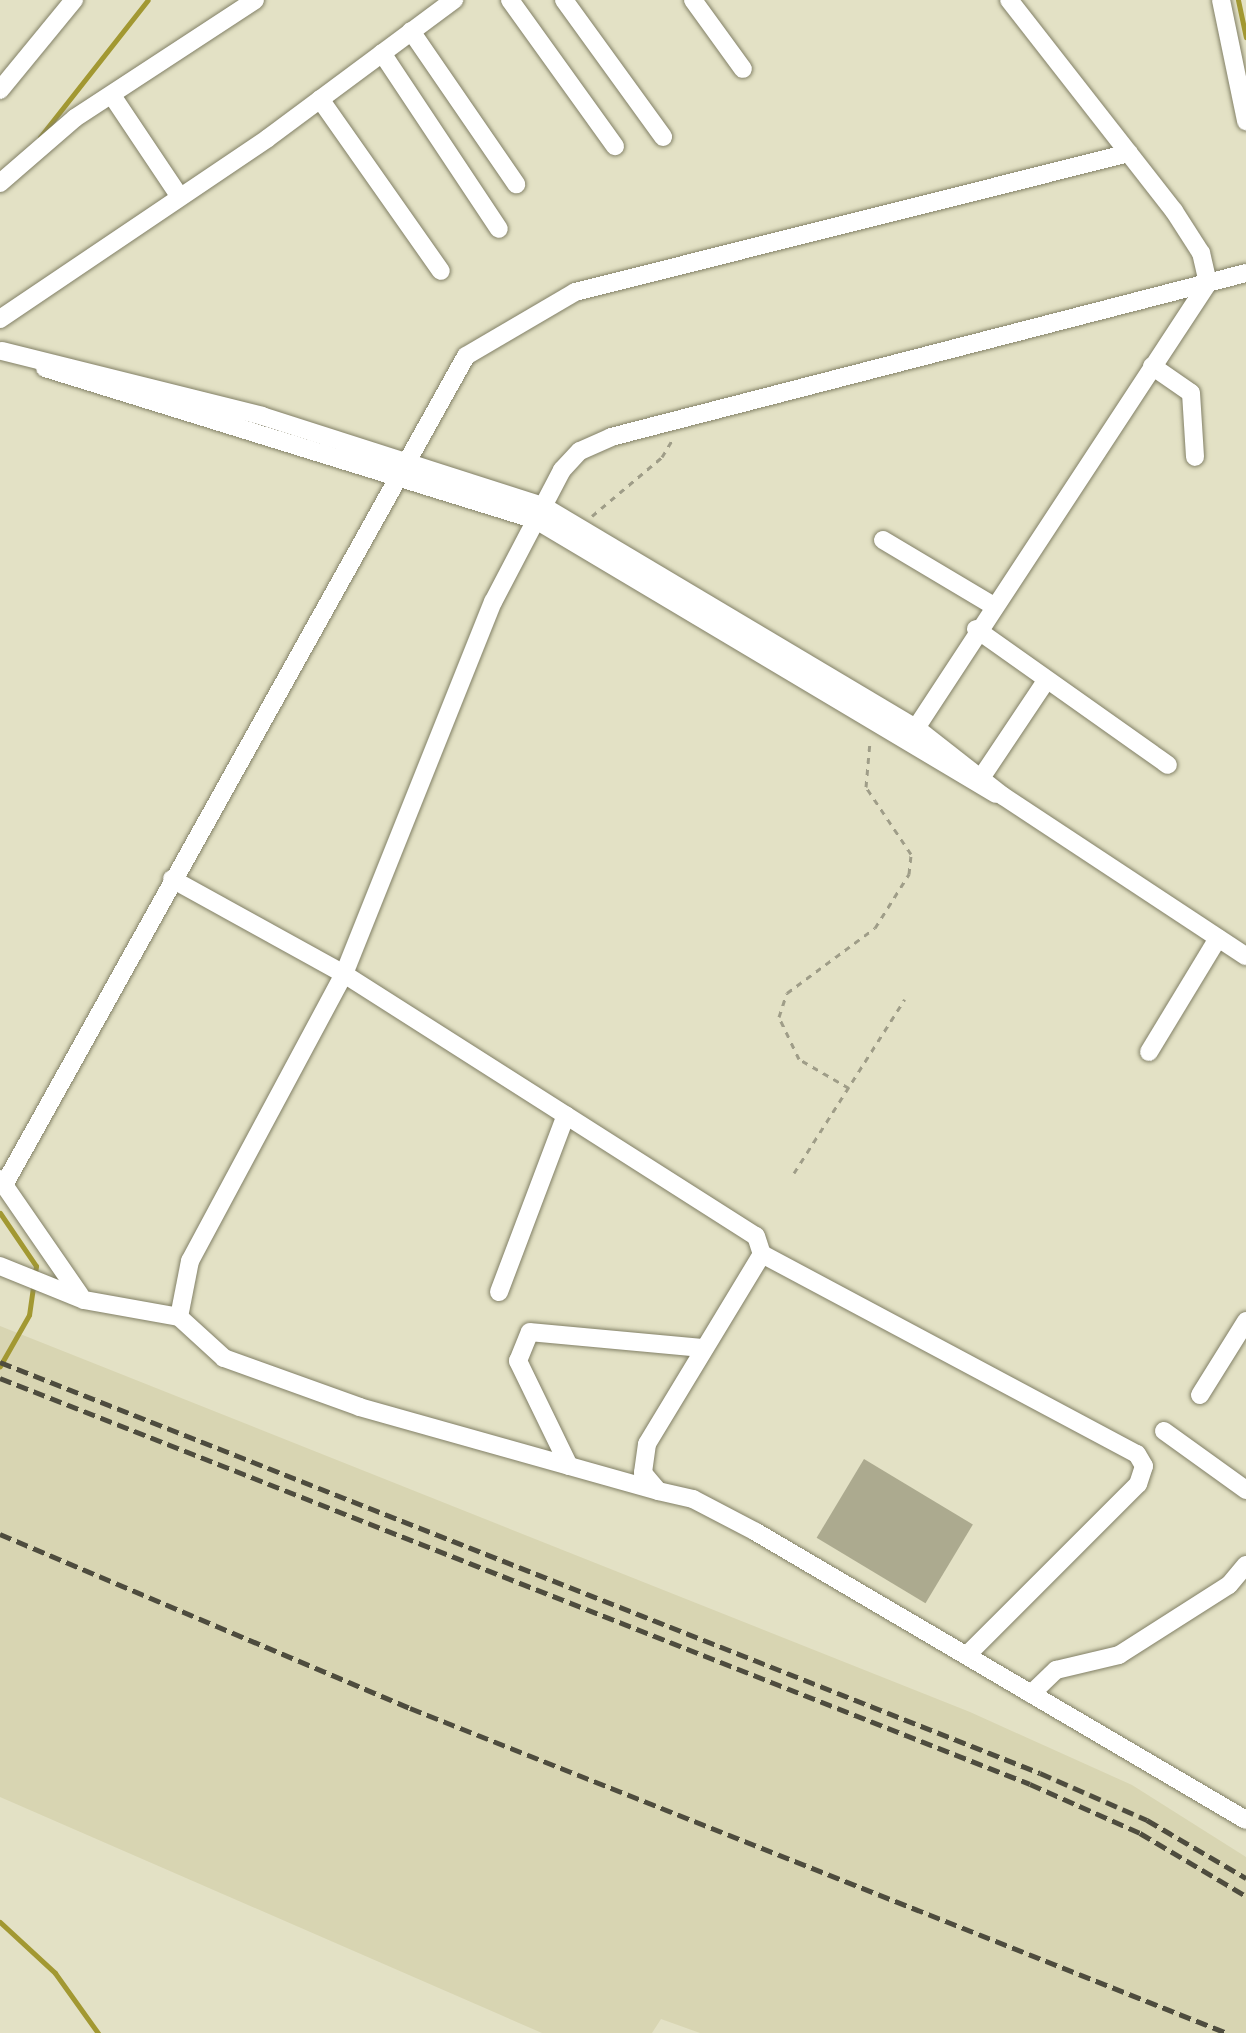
<!DOCTYPE html>
<style>
body{margin:0}
#map{position:relative;width:1246px;height:2033px;overflow:hidden;background:#e3e1c5;font-family:"Asap Condensed",sans-serif}
div>[style]{position:absolute}
[style*='--x']{left:calc(var(--x)*1px);top:calc(var(--y)*1px);width:calc(var(--w)*1px);rotate:calc(var(--a)*1deg)}
.built>*{inset:0;background:#d8d5b2}
.stream>*{height:5px;margin:-2.5px;padding:0 2.5px;transform-origin:2.5px;border-radius:2.5px;background:#a29832}
.building>*{inset:0;background:#acaa8f;transform-origin:0 0}
.path>*{height:3px;margin-top:-1.5px;transform-origin:0;background:repeating-linear-gradient(90deg,#9f9d88 0 6px,transparent 0 12px)}
.roads{filter:drop-shadow(0 0 2px #828066) drop-shadow(0 0 2px #828066)}
.minor>*{height:18px;margin:-9px;padding:0 9px;transform-origin:9px;border-radius:9px;background:#fff}
.rail>*{height:5px;margin-top:-2.5px;transform-origin:0;background:repeating-linear-gradient(90deg,#4e4c3e 0 12px,transparent 0 18px)}
span{translate:-50% -50%;white-space:nowrap;text-align:center;line-height:1.15;-webkit-text-stroke:6px #fff;paint-order:stroke}
</style>
<div id="map">
<div class="built">
<div style="clip-path:polygon(0 1326px,970px 1712px,1132px 1785px,1246px 1857px,1246px 2033px,700px 2033px,661px 2019px,652px 2033px,542px 2033px,0 1797px)"></div>
</div>
<div class="stream">
<div style="--x:1238;--y:0;--w:38;--a:78"></div>
<div style="--x:40;--y:137;--w:174;--a:-51.8"></div>
<div style="--x:0;--y:1213;--w:64;--a:55.8"></div>
<div style="--x:36;--y:1266;--w:49;--a:98.1"></div>
<div style="--x:29;--y:1315;--w:59;--a:119.6"></div>
<div style="--x:0;--y:1922;--w:75;--a:42.8"></div>
<div style="--x:55;--y:1973;--w:74;--a:54.4"></div>
</div>
<div class="building">
<div style="left:864px;top:1459px;width:127px;height:92px;rotate:31deg"></div>
</div>
<div class="path">
<div style="--x:592;--y:516;--w:92;--a:-40.1"></div>
<div style="--x:662;--y:457;--w:21;--a:-59"></div>
<div style="--x:849;--y:1088;--w:58;--a:-149.9"></div>
<div style="--x:799;--y:1059;--w:47;--a:-115.5"></div>
<div style="--x:779;--y:1017;--w:25;--a:-72"></div>
<div style="--x:787;--y:993;--w:109;--a:-36.5"></div>
<div style="--x:875;--y:928;--w:64;--a:-57.8"></div>
<div style="--x:909;--y:874;--w:20;--a:-84"></div>
<div style="--x:911;--y:854;--w:81;--a:-123.9"></div>
<div style="--x:866;--y:787;--w:46;--a:-85"></div>
<div style="--x:794;--y:1173;--w:206;--a:-57.5"></div>
</div>
<div class="roads">
<div class="minor">
<div style="--x:510;--y:0;--w:180;--a:54.3"></div>
<div style="--x:564;--y:0;--w:169;--a:54.1"></div>
<div style="--x:693;--y:0;--w:85;--a:54.1"></div>
<div style="--x:1221;--y:0;--w:124;--a:78.3"></div>
<div style="--x:411;--y:31;--w:186;--a:55.5"></div>
<div style="--x:382;--y:53;--w:211;--a:56.4"></div>
<div style="--x:0;--y:90;--w:117;--a:-50.6"></div>
<div style="--x:113;--y:97;--w:120;--a:56.2"></div>
<div style="--x:320;--y:99;--w:210;--a:54.9"></div>
<div style="--x:0;--y:183;--w:99;--a:-40.9"></div>
<div style="--x:75;--y:118;--w:215;--a:-33.2"></div>
<div style="--x:0;--y:319;--w:323;--a:-34"></div>
<div style="--x:268;--y:138;--w:232;--a:-36.6"></div>
<div style="--x:2;--y:351;--w:268;--a:14"></div>
<div style="--x:262;--y:416;--w:295;--a:17.8"></div>
<div style="--x:543;--y:506;--w:434;--a:30.8"></div>
<div style="--x:916;--y:728;--w:110;--a:38"></div>
<div style="--x:1003;--y:796;--w:291;--a:33.4"></div>
<div style="--x:1152;--y:366;--w:47;--a:34.7"></div>
<div style="--x:1191;--y:393;--w:64;--a:86.4"></div>
<div style="--x:45;--y:368;--w:514;--a:17.2"></div>
<div style="--x:536;--y:520;--w:535;--a:30.78"></div>
<div style="--x:883;--y:540;--w:127;--a:30.8"></div>
<div style="--x:976;--y:629;--w:235;--a:35.3"></div>
<div style="--x:916;--y:728;--w:532;--a:-56.73"></div>
<div style="--x:1208;--y:283;--w:31;--a:-103"></div>
<div style="--x:1201;--y:253;--w:50;--a:-122.7"></div>
<div style="--x:1174;--y:211;--w:268;--a:-128"></div>
<div style="--x:983;--y:775;--w:113;--a:-56.2"></div>
<div style="--x:172;--y:879;--w:196;--a:28.9"></div>
<div style="--x:344;--y:974;--w:488;--a:32.5"></div>
<div style="--x:756;--y:1236;--w:19;--a:72"></div>
<div style="--x:762;--y:1254;--w:222;--a:121.2"></div>
<div style="--x:647;--y:1444;--w:29;--a:98"></div>
<div style="--x:643;--y:1473;--w:23;--a:50"></div>
<div style="--x:658;--y:1491;--w:36;--a:13"></div>
<div style="--x:693;--y:1499;--w:71;--a:27.6"></div>
<div style="--x:756;--y:1532;--w:568;--a:30.45"></div>
<div style="--x:1149;--y:1052;--w:133;--a:-58.8"></div>
<div style="--x:0;--y:1179;--w:141;--a:55.4"></div>
<div style="--x:4;--y:1185;--w:949;--a:-60.87"></div>
<div style="--x:466;--y:356;--w:126;--a:-30.4"></div>
<div style="--x:575;--y:292;--w:571;--a:-14.08"></div>
<div style="--x:762;--y:1254;--w:425;--a:28.1"></div>
<div style="--x:1137;--y:1454;--w:14;--a:60"></div>
<div style="--x:1144;--y:1466;--w:19;--a:108"></div>
<div style="--x:1138;--y:1484;--w:242;--a:135"></div>
<div style="--x:0;--y:1266;--w:91;--a:22"></div>
<div style="--x:84;--y:1300;--w:97;--a:10.1"></div>
<div style="--x:499;--y:1292;--w:189;--a:-69.3"></div>
<div style="--x:1200;--y:1395;--w:87;--a:-58.1"></div>
<div style="--x:1164;--y:1431;--w:101;--a:35.7"></div>
<div style="--x:569;--y:1466;--w:117;--a:-115.9"></div>
<div style="--x:518;--y:1361;--w:31;--a:-68"></div>
<div style="--x:530;--y:1332;--w:175;--a:5.3"></div>
<div style="--x:658;--y:1491;--w:310;--a:-164.3"></div>
<div style="--x:360;--y:1407;--w:145;--a:-160.2"></div>
<div style="--x:224;--y:1358;--w:61;--a:-137.7"></div>
<div style="--x:179;--y:1317;--w:57;--a:-78.9"></div>
<div style="--x:190;--y:1261;--w:326;--a:-61.8"></div>
<div style="--x:344;--y:974;--w:401;--a:-68.2"></div>
<div style="--x:493;--y:602;--w:149;--a:-62.4"></div>
<div style="--x:562;--y:470;--w:26;--a:-47"></div>
<div style="--x:580;--y:451;--w:34;--a:-24"></div>
<div style="--x:611;--y:437;--w:656;--a:-14.48"></div>
<div style="--x:1031;--y:1694;--w:35;--a:-44"></div>
<div style="--x:1056;--y:1670;--w:65;--a:-13.4"></div>
<div style="--x:1119;--y:1655;--w:130;--a:-32.5"></div>
<div style="--x:1229;--y:1585;--w:26;--a:-50"></div>
</div>
</div>
<div class="rail">
<div style="--x:0;--y:1362;--w:1118;--a:21.56"></div>
<div style="--x:1040;--y:1773;--w:117;--a:23.7"></div>
<div style="--x:1147;--y:1820;--w:115;--a:30.4"></div>
<div style="--x:0;--y:1378;--w:1107;--a:21.51"></div>
<div style="--x:1030;--y:1784;--w:120;--a:24"></div>
<div style="--x:1140;--y:1833;--w:123;--a:30.7"></div>
<div style="--x:0;--y:1534;--w:445;--a:23"></div>
<div style="--x:410;--y:1708;--w:879;--a:21.69"></div>
</div>
</div>
